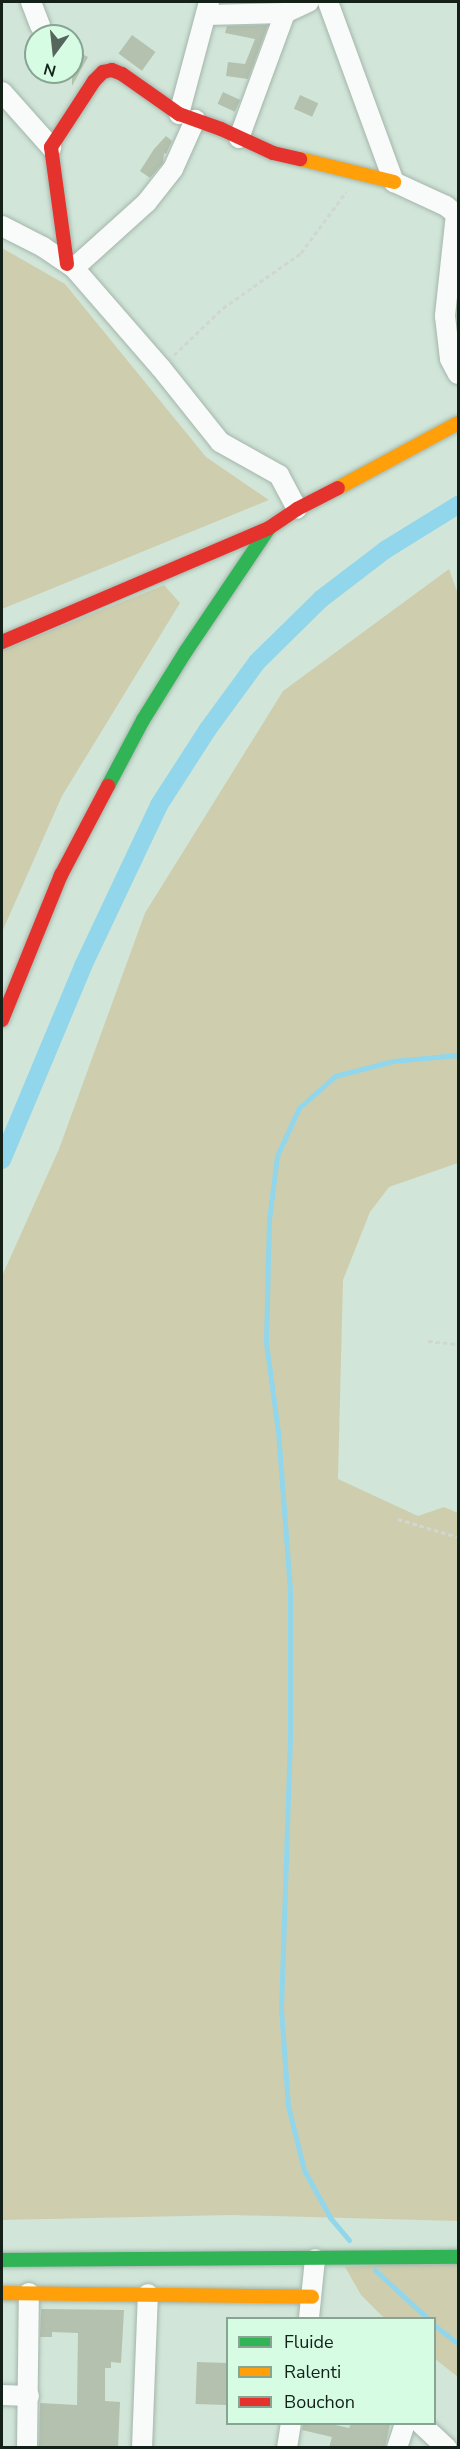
<!DOCTYPE html>
<style>
body{margin:0}
#map{position:relative;width:460px;height:2449px;overflow:hidden;background:#d1e6d9;font-family:"Nunito Sans",sans-serif}
div>[style]{position:absolute}
[style*='--x']{left:calc(var(--x)*1px);top:calc(var(--y)*1px);width:calc(var(--w)*1px);rotate:calc(var(--a)*1deg)}
.green>*{inset:0;background:#ceceae}
.stream>*{height:5px;margin:-2.5px;padding:0 2.5px;transform-origin:2.5px;border-radius:2.5px;background:#92d6eb}
.canal>*{height:18px;margin:-9px;padding:0 9px;transform-origin:9px;border-radius:9px;background:#92d6eb}
.building>*{inset:0;background:#b3c1ae;transform-origin:0 0}
.path>*{height:3px;margin-top:-1.5px;transform-origin:0;background:repeating-linear-gradient(90deg,#d0d6d2 0 4.5px,transparent 0 7.5px)}
.roads{filter:drop-shadow(0 0 2px #a4b5ab) drop-shadow(0 0 2px #a4b5ab)}
.street>*{height:20px;margin:-10px;padding:0 10px;transform-origin:10px;border-radius:10px;background:#f8fbf9}
.fast>*{height:14px;margin:-7px;padding:0 7px;transform-origin:7px;border-radius:7px;background:#30b455}
.slow>*{height:14px;margin:-7px;padding:0 7px;transform-origin:7px;border-radius:7px;background:#ff9f0a}
.jam>*{height:14px;margin:-7px;padding:0 7px;transform-origin:7px;border-radius:7px;background:#e5322d}
span{translate:-50% -50%;white-space:nowrap;text-align:center;line-height:1.15;-webkit-text-stroke:4.5px #d6fce4;paint-order:stroke}
.frame{position:absolute;inset:0;border:3px solid #132119;pointer-events:none}
.legend{position:absolute;left:226px;top:2317px;width:210px;height:108px;box-sizing:border-box;background:#d6fce4;border:2px solid #88a493;margin:0;padding:8px 10px;list-style:none;font-size:18px;color:#132119}
.legend li{display:flex;align-items:center;gap:12px;height:30px}
.legend b{width:30px;border:2px solid #88a493}
.north{position:absolute;left:24px;top:24px;width:60px;height:60px;box-sizing:border-box;background:#d6fce4;border:2px solid #88a493;border-radius:50%;rotate:195deg;font-size:16px;font-weight:700;line-height:24px;text-align:center;color:#132119}
.north::after{content:'';display:block;margin:auto;width:21px;height:27px;background:#56665c;clip-path:polygon(50% 0,100% 100%,50% 72%,0 100%)}
</style>
<div id="map">
<div class="green">
<div style="clip-path:polygon(2px 248px,65px 284px,206px 457px,269px 500px,2px 609px)"></div>
<div style="clip-path:polygon(449px 569px,458px 594px,458px 1163px,389px 1187px,370px 1212px,343px 1280px,338px 1479px,418px 1516px,444px 1507px,458px 1513px,458px 2221px,231px 2215px,2px 2220px,2px 1276px,59px 1149px,145px 913px,283px 691px)"></div>
<div style="clip-path:polygon(164px 585px,180px 603px,62px 796px,2px 932px,2px 650px)"></div>
<div style="clip-path:polygon(458px 2261px,458px 2377px,435px 2359px,434px 2318px,384px 2318px,361px 2295px,345px 2267px)"></div>
</div>
<div class="stream">
<div style="--x:349;--y:2240;--w:30;--a:-130"></div>
<div style="--x:330;--y:2217;--w:54;--a:-119"></div>
<div style="--x:304;--y:2170;--w:66;--a:-104"></div>
<div style="--x:288;--y:2106;--w:97;--a:-94.1"></div>
<div style="--x:281;--y:2009;--w:271;--a:-88.1"></div>
<div style="--x:290;--y:1738;--w:148;--a:-90"></div>
<div style="--x:290;--y:1590;--w:158;--a:-94.3"></div>
<div style="--x:278;--y:1432;--w:91;--a:-97.6"></div>
<div style="--x:266;--y:1342;--w:122;--a:-88.6"></div>
<div style="--x:269;--y:1220;--w:64;--a:-82.9"></div>
<div style="--x:277;--y:1156;--w:53;--a:-65.4"></div>
<div style="--x:299;--y:1108;--w:48;--a:-41.6"></div>
<div style="--x:335;--y:1076;--w:60;--a:-14.5"></div>
<div style="--x:393;--y:1061;--w:65;--a:-5.3"></div>
<div style="--x:375;--y:2270;--w:71;--a:42.7"></div>
<div style="--x:434;--y:2325;--w:31;--a:38"></div>
</div>
<div class="canal">
<div style="--x:2;--y:1160;--w:210;--a:-67.3"></div>
<div style="--x:83;--y:966;--w:178;--a:-64.7"></div>
<div style="--x:159;--y:805;--w:90;--a:-57.2"></div>
<div style="--x:208;--y:729;--w:83;--a:-53.8"></div>
<div style="--x:257;--y:662;--w:90;--a:-44.5"></div>
<div style="--x:321;--y:599;--w:81;--a:-37.4"></div>
<div style="--x:385;--y:550;--w:86;--a:-31.7"></div>
</div>
<div class="building">
<div style="clip-path:polygon(268px 25px,248px 79px,226px 76px,228px 62px,245px 64px,255px 39px,225px 33px,227px 26px)"></div>
<div style="left:132px;top:35px;width:29px;height:23px;rotate:36deg"></div>
<div style="clip-path:polygon(72px 49px,88px 57px,72px 86px)"></div>
<div style="left:223px;top:92px;width:19px;height:13px;rotate:25deg"></div>
<div style="left:300px;top:95px;width:20px;height:15px;rotate:24deg"></div>
<div style="clip-path:polygon(166px 136px,172px 141px,166px 154px,164px 153px,163px 163px,150px 178px,140px 171px,154px 149px)"></div>
<div style="clip-path:polygon(41px 2309px,124px 2310px,121px 2363px,111px 2362px,111px 2368px,105px 2368px,105px 2401px,120px 2402px,118px 2448px,39px 2446px,40px 2403px,77px 2405px,78px 2333px,52px 2332px,52px 2337px,40px 2337px)"></div>
<div style="left:197px;top:2362px;width:31px;height:42px;rotate:2deg"></div>
<div style="clip-path:polygon(303px 2424px,331px 2424px,349px 2428px,351px 2424px,390px 2424px,385px 2448px,329px 2448px,332px 2437px,302px 2430px)"></div>
</div>
<div class="path">
<div style="--x:174;--y:355;--w:68;--a:-43.8"></div>
<div style="--x:223;--y:308;--w:95;--a:-35.2"></div>
<div style="--x:301;--y:253;--w:76;--a:-53.6"></div>
<div style="--x:428;--y:1341;--w:30;--a:6"></div>
<div style="--x:398;--y:1519;--w:63;--a:16.7"></div>
</div>
<div class="roads">
<div class="street">
<div style="--x:31;--y:2;--w:26;--a:69"></div>
<div style="--x:328;--y:2;--w:192;--a:69.9"></div>
<div style="--x:394;--y:182;--w:57;--a:24.8"></div>
<div style="--x:446;--y:206;--w:13;--a:39"></div>
<div style="--x:456;--y:214;--w:103;--a:96.2"></div>
<div style="--x:445;--y:316;--w:43;--a:83.4"></div>
<div style="--x:450;--y:359;--w:17;--a:62"></div>
<div style="--x:206;--y:15;--w:79;--a:-1.5"></div>
<div style="--x:285;--y:13;--w:26;--a:-25"></div>
<div style="--x:2;--y:92;--w:74;--a:48.3"></div>
<div style="--x:179;--y:114;--w:116;--a:-75"></div>
<div style="--x:239;--y:138;--w:133;--a:-69.8"></div>
<div style="--x:2;--y:226;--w:46;--a:27.1"></div>
<div style="--x:43;--y:247;--w:37;--a:34"></div>
<div style="--x:74;--y:268;--w:133;--a:49"></div>
<div style="--x:161;--y:368;--w:95;--a:51.4"></div>
<div style="--x:220;--y:442;--w:68;--a:29.2"></div>
<div style="--x:279;--y:475;--w:38;--a:62"></div>
<div style="--x:74;--y:268;--w:98;--a:-42.1"></div>
<div style="--x:147;--y:202;--w:42;--a:-51.8"></div>
<div style="--x:173;--y:169;--w:54;--a:-65.8"></div>
<div style="--x:309;--y:2318;--w:59;--a:-84.2"></div>
<div style="--x:2;--y:2395;--w:27;--a:2"></div>
<div style="--x:421;--y:2424;--w:35;--a:43"></div>
<div style="--x:27;--y:2448;--w:155;--a:-89.3"></div>
<div style="--x:142;--y:2448;--w:154;--a:-87.8"></div>
<div style="--x:287;--y:2448;--w:24;--a:-81"></div>
<div style="--x:397;--y:2448;--w:25;--a:-72"></div>
</div>
<div class="fast">
<div style="--x:108;--y:786;--w:75;--a:-62.1"></div>
<div style="--x:143;--y:720;--w:81;--a:-58.1"></div>
<div style="--x:186;--y:651;--w:148;--a:-56"></div>
<div style="--x:2;--y:2260;--w:456;--a:-0.4"></div>
</div>
<div class="slow">
<div style="--x:300;--y:159;--w:97;--a:13.7"></div>
<div style="--x:338;--y:488;--w:136;--a:-28.4"></div>
<div style="--x:2;--y:2293;--w:310;--a:0.7"></div>
</div>
<div class="jam">
<div style="--x:67;--y:264;--w:118;--a:-97.8"></div>
<div style="--x:51;--y:147;--w:79;--a:-56.9"></div>
<div style="--x:94;--y:81;--w:13;--a:-45"></div>
<div style="--x:103;--y:72;--w:9;--a:-13"></div>
<div style="--x:112;--y:70;--w:11;--a:22"></div>
<div style="--x:122;--y:74;--w:70;--a:35.1"></div>
<div style="--x:179;--y:114;--w:45;--a:19.7"></div>
<div style="--x:221;--y:129;--w:57;--a:24.8"></div>
<div style="--x:273;--y:153;--w:28;--a:13"></div>
<div style="--x:2;--y:642;--w:290;--a:-23.1"></div>
<div style="--x:269;--y:528;--w:34;--a:-34"></div>
<div style="--x:297;--y:509;--w:46;--a:-27.1"></div>
<div style="--x:2;--y:1020;--w:157;--a:-67.9"></div>
<div style="--x:61;--y:875;--w:101;--a:-62.2"></div>
</div>
</div>
<div class="frame"></div>
<ul class="legend">
<li><b style="height:8px;background:#30b455"></b>Fluide</li>
<li><b style="height:8px;background:#ff9f0a"></b>Ralenti</li>
<li><b style="height:8px;background:#e5322d"></b>Bouchon</li>
</ul>
<div class="north">N</div>
</div>
